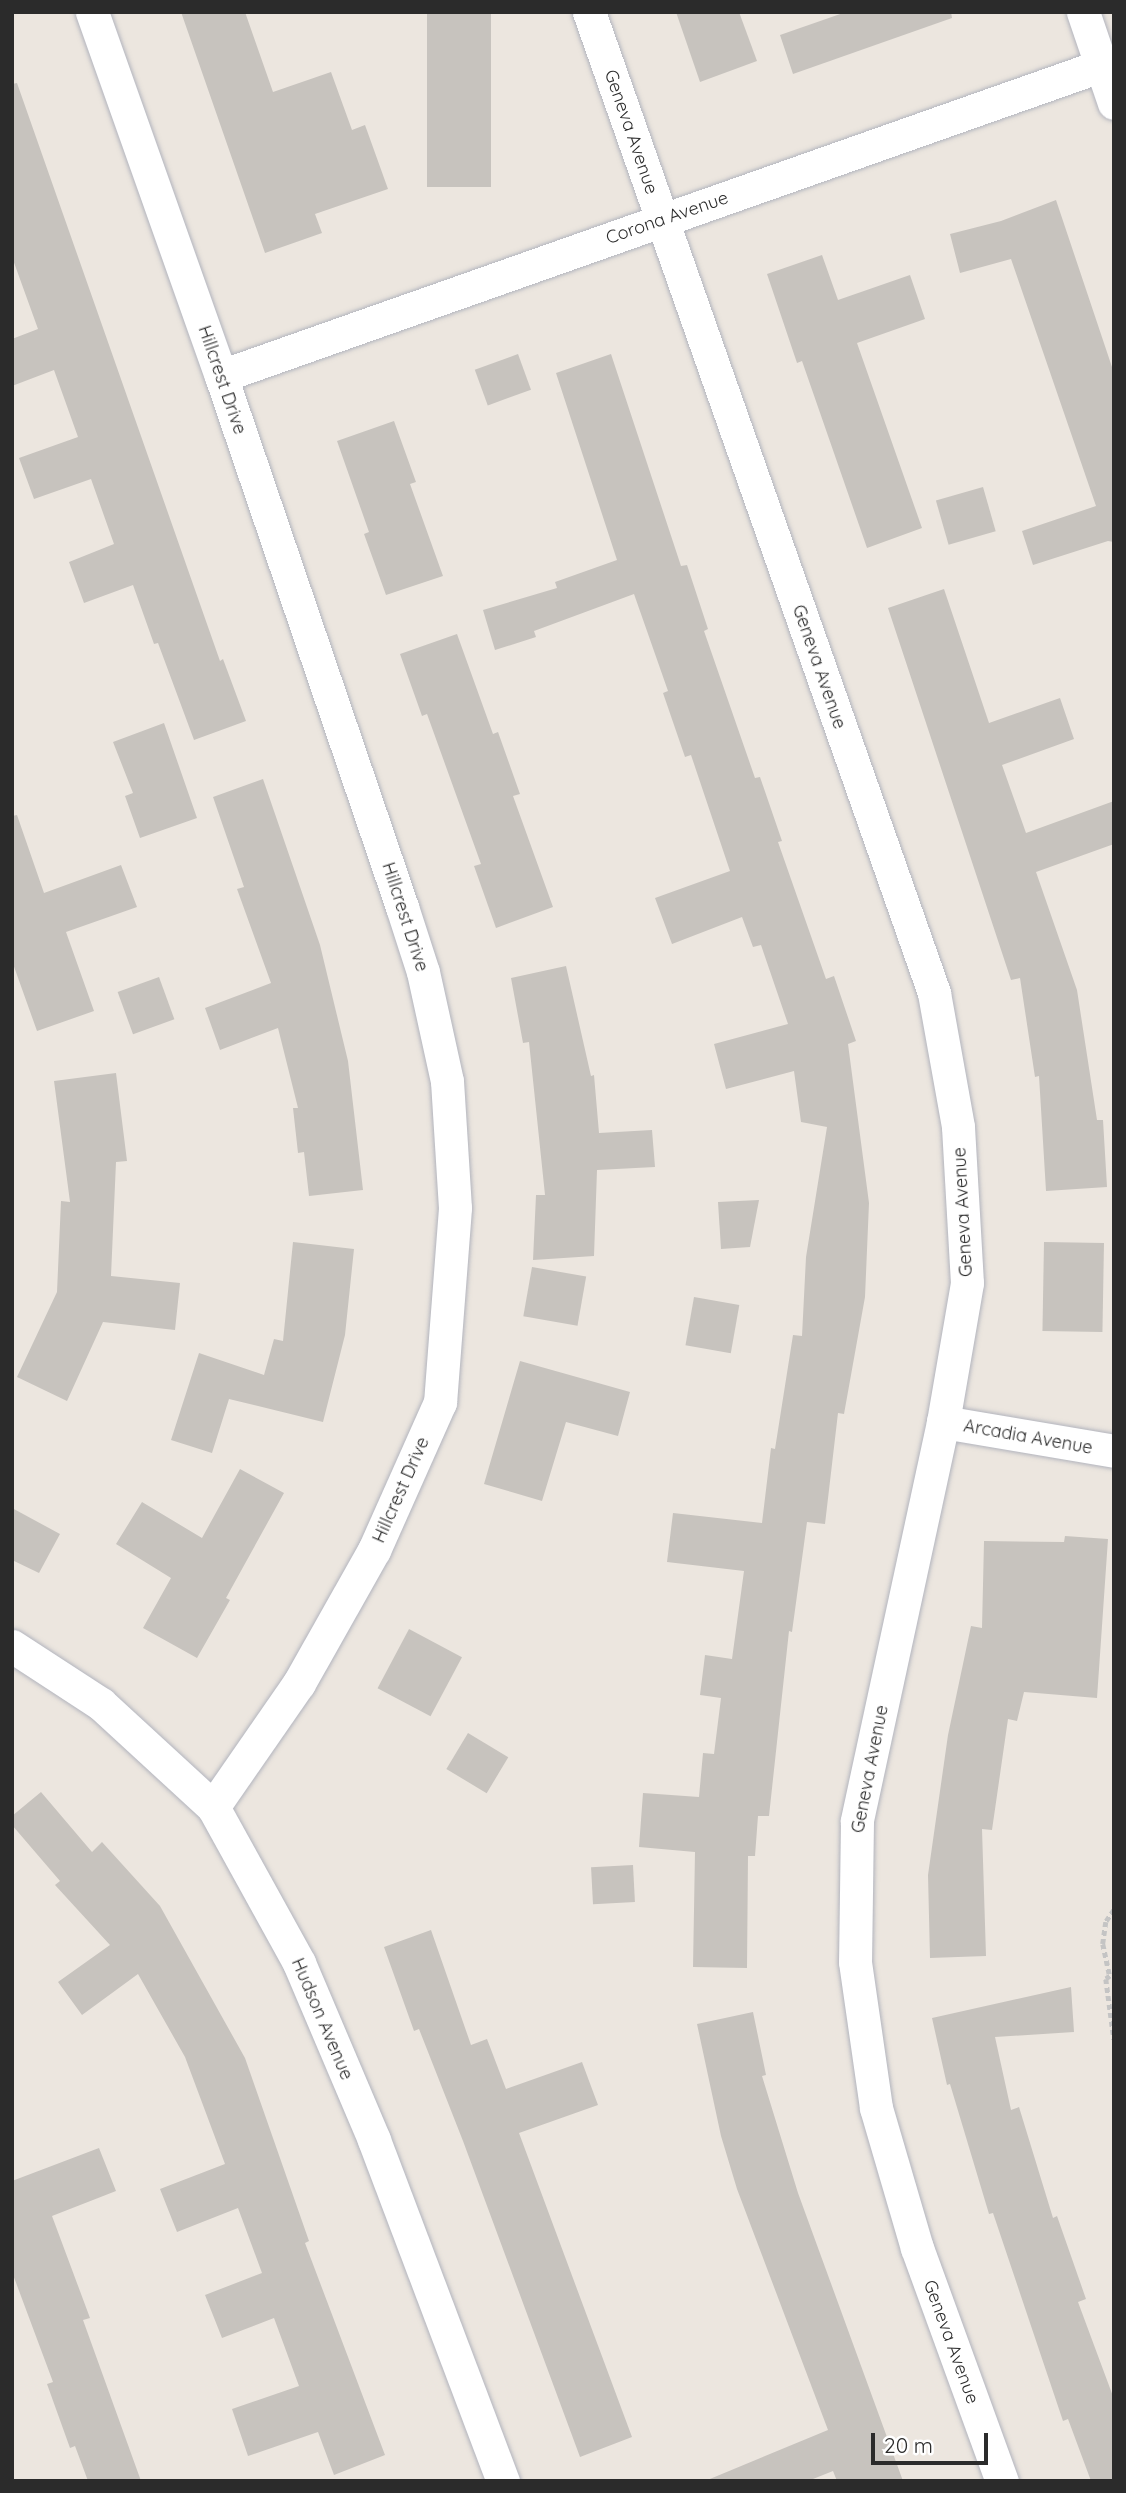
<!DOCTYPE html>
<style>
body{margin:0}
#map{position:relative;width:1126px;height:2493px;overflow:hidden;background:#ece6df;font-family:Quicksand,sans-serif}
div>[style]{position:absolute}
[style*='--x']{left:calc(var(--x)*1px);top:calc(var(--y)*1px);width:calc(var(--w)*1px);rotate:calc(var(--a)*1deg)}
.building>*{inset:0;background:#c7c3be;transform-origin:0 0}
.path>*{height:4.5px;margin-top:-2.25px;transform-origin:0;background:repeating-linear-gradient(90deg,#c4c4c4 0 5px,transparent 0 8.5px)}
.roads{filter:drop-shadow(0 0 2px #b2b4bd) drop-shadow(0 0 2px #b2b4bd)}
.street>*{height:33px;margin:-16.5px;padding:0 16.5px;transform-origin:16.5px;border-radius:16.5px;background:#fff}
span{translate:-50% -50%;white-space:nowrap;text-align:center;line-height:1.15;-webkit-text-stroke:5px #fff;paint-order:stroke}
.street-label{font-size:18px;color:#2b2b2b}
.frame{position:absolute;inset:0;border:14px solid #2b2b2b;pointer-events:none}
.scale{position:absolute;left:871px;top:2433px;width:117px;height:32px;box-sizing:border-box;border:4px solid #2b2b2b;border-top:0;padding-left:9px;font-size:21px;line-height:24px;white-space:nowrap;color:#2b2b2b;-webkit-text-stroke:5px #fff;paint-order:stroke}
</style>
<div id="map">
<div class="building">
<div style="clip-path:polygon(181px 12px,245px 12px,273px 92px,331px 72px,352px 130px,365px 125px,388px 189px,315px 214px,322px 233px,265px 253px)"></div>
<div style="left:427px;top:12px;width:64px;height:175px"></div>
<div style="clip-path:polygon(676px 12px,739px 12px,757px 61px,700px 82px)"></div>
<div style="clip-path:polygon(846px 12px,951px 12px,952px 18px,793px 74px,780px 35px)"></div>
<div style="clip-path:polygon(17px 83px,220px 661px,223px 659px,246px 721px,194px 740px,158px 643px,154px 644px,133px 585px,84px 603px,69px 562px,114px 544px,91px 479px,34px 499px,19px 458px,78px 437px,54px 370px,12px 386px,12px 339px,38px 329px,12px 257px,12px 84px)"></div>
<div style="clip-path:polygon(1056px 200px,1114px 373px,1114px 542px,1108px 541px,1033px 565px,1022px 531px,1096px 506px,1011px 259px,960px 273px,950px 234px,1001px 221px)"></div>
<div style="clip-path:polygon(822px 255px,838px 300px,910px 275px,925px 319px,857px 343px,922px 528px,867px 548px,802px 361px,797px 363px,767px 274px)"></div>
<div style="left:518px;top:354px;width:38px;height:46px;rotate:70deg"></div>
<div style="clip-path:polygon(611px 354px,681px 566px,687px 565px,708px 629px,704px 631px,755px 778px,760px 777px,782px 841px,778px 842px,826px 979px,834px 976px,856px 1041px,848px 1044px,869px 1203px,865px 1297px,844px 1414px,838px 1413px,825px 1524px,807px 1522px,792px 1632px,789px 1631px,769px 1816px,758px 1816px,755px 1856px,748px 1856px,747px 1968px,693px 1967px,695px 1852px,639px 1847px,643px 1793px,699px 1797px,703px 1753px,714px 1754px,721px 1698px,700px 1695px,705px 1655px,732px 1659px,744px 1571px,667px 1562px,673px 1513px,762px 1523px,771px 1448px,775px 1449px,793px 1335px,802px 1336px,806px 1257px,827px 1127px,801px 1122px,794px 1071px,726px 1089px,714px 1044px,788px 1024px,761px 945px,753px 947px,742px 917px,672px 944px,655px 898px,730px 871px,691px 755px,685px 757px,663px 693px,668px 691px,634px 594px,534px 631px,536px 637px,495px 650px,483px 610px,557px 588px,555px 582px,617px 560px,556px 373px)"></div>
<div style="clip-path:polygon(394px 421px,416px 482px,410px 484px,443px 576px,386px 595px,364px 534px,369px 532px,337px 441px)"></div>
<div style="left:983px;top:487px;width:46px;height:49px;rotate:74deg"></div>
<div style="clip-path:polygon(944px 589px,989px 723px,1060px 698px,1074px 739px,1002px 765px,1026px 833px,1114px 801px,1114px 844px,1036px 872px,1077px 990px,1097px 1120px,1103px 1120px,1107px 1187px,1046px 1191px,1039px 1076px,1035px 1077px,1020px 978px,1011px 980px,888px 608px)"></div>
<div style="clip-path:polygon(457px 634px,493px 734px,498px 732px,520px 794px,513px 796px,553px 907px,496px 928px,474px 866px,481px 864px,427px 714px,422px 716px,400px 654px)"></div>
<div style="clip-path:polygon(164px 723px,197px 818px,140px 838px,125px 796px,133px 793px,113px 742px)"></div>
<div style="clip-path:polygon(263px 779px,320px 945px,348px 1061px,363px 1190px,309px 1196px,304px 1152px,298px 1153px,293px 1108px,298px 1108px,278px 1028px,220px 1050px,205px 1008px,271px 983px,237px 889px,244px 887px,213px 797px)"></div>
<div style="clip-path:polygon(17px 815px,44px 893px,121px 865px,137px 907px,66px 932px,94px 1011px,37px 1031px,12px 961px,12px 816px)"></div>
<div style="clip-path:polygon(566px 966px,591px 1076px,594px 1075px,599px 1133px,652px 1130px,655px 1167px,597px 1170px,594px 1256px,533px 1260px,536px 1195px,545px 1195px,529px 1042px,523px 1043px,511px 978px)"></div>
<div style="left:159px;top:977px;width:45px;height:44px;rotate:70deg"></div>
<div style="clip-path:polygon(116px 1073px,127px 1161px,116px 1162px,111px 1276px,180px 1283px,175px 1330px,103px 1322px,67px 1401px,17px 1377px,57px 1292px,61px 1201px,70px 1202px,54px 1081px)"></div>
<div style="clip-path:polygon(759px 1200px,750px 1247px,721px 1249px,718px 1202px)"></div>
<div style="clip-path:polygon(293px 1242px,354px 1249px,345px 1335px,323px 1422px,229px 1399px,212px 1453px,171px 1440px,199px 1353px,264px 1375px,274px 1339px,283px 1341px)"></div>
<div style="left:1044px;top:1242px;width:60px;height:89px;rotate:1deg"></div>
<div style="left:532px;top:1267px;width:55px;height:50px;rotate:10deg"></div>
<div style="left:694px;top:1297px;width:46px;height:49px;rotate:10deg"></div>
<div style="clip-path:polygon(520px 1361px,630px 1392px,618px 1436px,566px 1422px,542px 1501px,484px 1484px)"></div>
<div style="clip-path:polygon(240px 1469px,284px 1493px,226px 1598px,230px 1600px,197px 1658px,143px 1628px,171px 1578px,116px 1544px,142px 1502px,202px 1538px)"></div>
<div style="clip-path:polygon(12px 1508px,60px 1534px,39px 1573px,12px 1560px)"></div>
<div style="clip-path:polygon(1065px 1536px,1108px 1539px,1097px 1698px,1024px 1692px,1017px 1721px,1008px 1719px,992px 1830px,982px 1829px,986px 1956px,930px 1958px,928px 1875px,948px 1735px,971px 1626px,982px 1628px,984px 1541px,1064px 1542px)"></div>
<div style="left:409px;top:1629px;width:60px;height:67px;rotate:28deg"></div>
<div style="left:468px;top:1733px;width:47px;height:42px;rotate:31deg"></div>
<div style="clip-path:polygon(41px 1792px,92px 1852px,102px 1842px,160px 1906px,245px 2058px,309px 2241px,305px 2243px,385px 2455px,334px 2475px,318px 2432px,248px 2456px,232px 2409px,299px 2386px,274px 2318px,222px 2338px,205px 2295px,262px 2273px,238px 2208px,177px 2232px,160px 2189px,225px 2164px,185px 2057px,138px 1974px,82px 2015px,58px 1982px,110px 1945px,55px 1885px,60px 1881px,12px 1825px,12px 1816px)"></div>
<div style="left:633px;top:1865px;width:37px;height:42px;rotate:87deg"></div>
<div style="clip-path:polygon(431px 1930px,471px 2045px,487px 2039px,506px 2089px,582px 2062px,598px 2105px,519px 2133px,632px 2437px,580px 2457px,463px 2141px,419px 2029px,414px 2031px,384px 1947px)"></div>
<div style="clip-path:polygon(1071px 1987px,1074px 2032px,995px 2037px,1011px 2110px,1019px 2107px,1053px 2218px,1057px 2216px,1086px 2299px,1078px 2302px,1114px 2399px,1114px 2481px,1091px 2481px,1068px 2419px,1063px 2421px,993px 2213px,989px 2214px,950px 2084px,947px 2085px,932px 2018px)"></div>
<div style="clip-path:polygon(753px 2012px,766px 2075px,762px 2076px,798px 2193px,903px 2481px,837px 2481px,833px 2471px,808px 2481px,705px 2481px,828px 2430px,737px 2189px,721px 2136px,697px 2024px)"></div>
<div style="clip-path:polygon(99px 2148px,116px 2191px,52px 2216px,90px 2318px,83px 2320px,141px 2481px,88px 2481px,75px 2446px,70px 2448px,47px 2384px,53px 2382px,12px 2272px,12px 2181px)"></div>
</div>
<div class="path">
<div style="--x:1114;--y:1910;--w:14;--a:124"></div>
<div style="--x:1106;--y:1922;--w:22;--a:98"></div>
<div style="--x:1103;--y:1944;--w:33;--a:78"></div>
<div style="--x:1110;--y:1976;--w:5;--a:143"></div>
<div style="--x:1106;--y:1979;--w:61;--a:82.4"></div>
</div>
<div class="roads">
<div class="street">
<div style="--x:92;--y:12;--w:386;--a:70.5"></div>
<div style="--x:221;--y:376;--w:561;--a:71.18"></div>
<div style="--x:402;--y:907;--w:68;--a:72.1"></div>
<div style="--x:423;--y:972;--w:112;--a:77.6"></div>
<div style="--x:447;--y:1081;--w:127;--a:86.4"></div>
<div style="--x:455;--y:1208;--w:195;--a:94.4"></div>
<div style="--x:440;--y:1402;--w:162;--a:114"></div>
<div style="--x:374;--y:1550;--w:153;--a:119.4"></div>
<div style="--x:299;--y:1683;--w:151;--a:124.7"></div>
<div style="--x:589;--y:12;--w:1040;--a:70.62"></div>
<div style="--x:934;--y:993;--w:136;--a:79.8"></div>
<div style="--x:958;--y:1127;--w:156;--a:86.7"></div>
<div style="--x:967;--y:1283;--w:141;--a:99.8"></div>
<div style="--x:943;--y:1422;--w:408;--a:102.2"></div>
<div style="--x:857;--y:1821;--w:141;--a:90.8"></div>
<div style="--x:855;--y:1962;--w:148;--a:81.8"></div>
<div style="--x:876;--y:2108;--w:146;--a:73.7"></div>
<div style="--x:917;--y:2248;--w:248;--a:70"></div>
<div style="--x:1083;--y:12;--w:96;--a:71.2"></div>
<div style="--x:221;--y:376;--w:947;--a:-19.43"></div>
<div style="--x:943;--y:1422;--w:173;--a:9.6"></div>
<div style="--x:12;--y:1646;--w:106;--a:33.1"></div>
<div style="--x:101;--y:1704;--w:152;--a:42.6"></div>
<div style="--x:213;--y:1807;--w:178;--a:61.1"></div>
<div style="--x:299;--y:1963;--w:192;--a:67"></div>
<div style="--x:374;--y:2140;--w:365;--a:69.3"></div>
</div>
</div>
<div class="street-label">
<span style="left:631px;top:132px;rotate:71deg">Geneva Avenue</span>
<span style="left:667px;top:218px;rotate:-19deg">Corona Avenue</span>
<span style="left:222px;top:380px;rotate:71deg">Hillcrest Drive</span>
<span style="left:819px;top:667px;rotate:71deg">Geneva Avenue</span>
<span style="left:405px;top:917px;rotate:72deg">Hillcrest Drive</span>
<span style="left:963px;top:1212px;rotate:-93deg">Geneva Avenue</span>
<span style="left:1028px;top:1437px;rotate:10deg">Arcadia Avenue</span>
<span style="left:401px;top:1490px;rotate:-66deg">Hillcrest Drive</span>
<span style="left:870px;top:1769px;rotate:-79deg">Geneva Avenue</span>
<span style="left:322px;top:2019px;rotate:67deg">Hudson Avenue</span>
<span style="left:951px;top:2342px;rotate:70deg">Geneva Avenue</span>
</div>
<div class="frame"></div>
<div class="scale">20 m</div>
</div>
